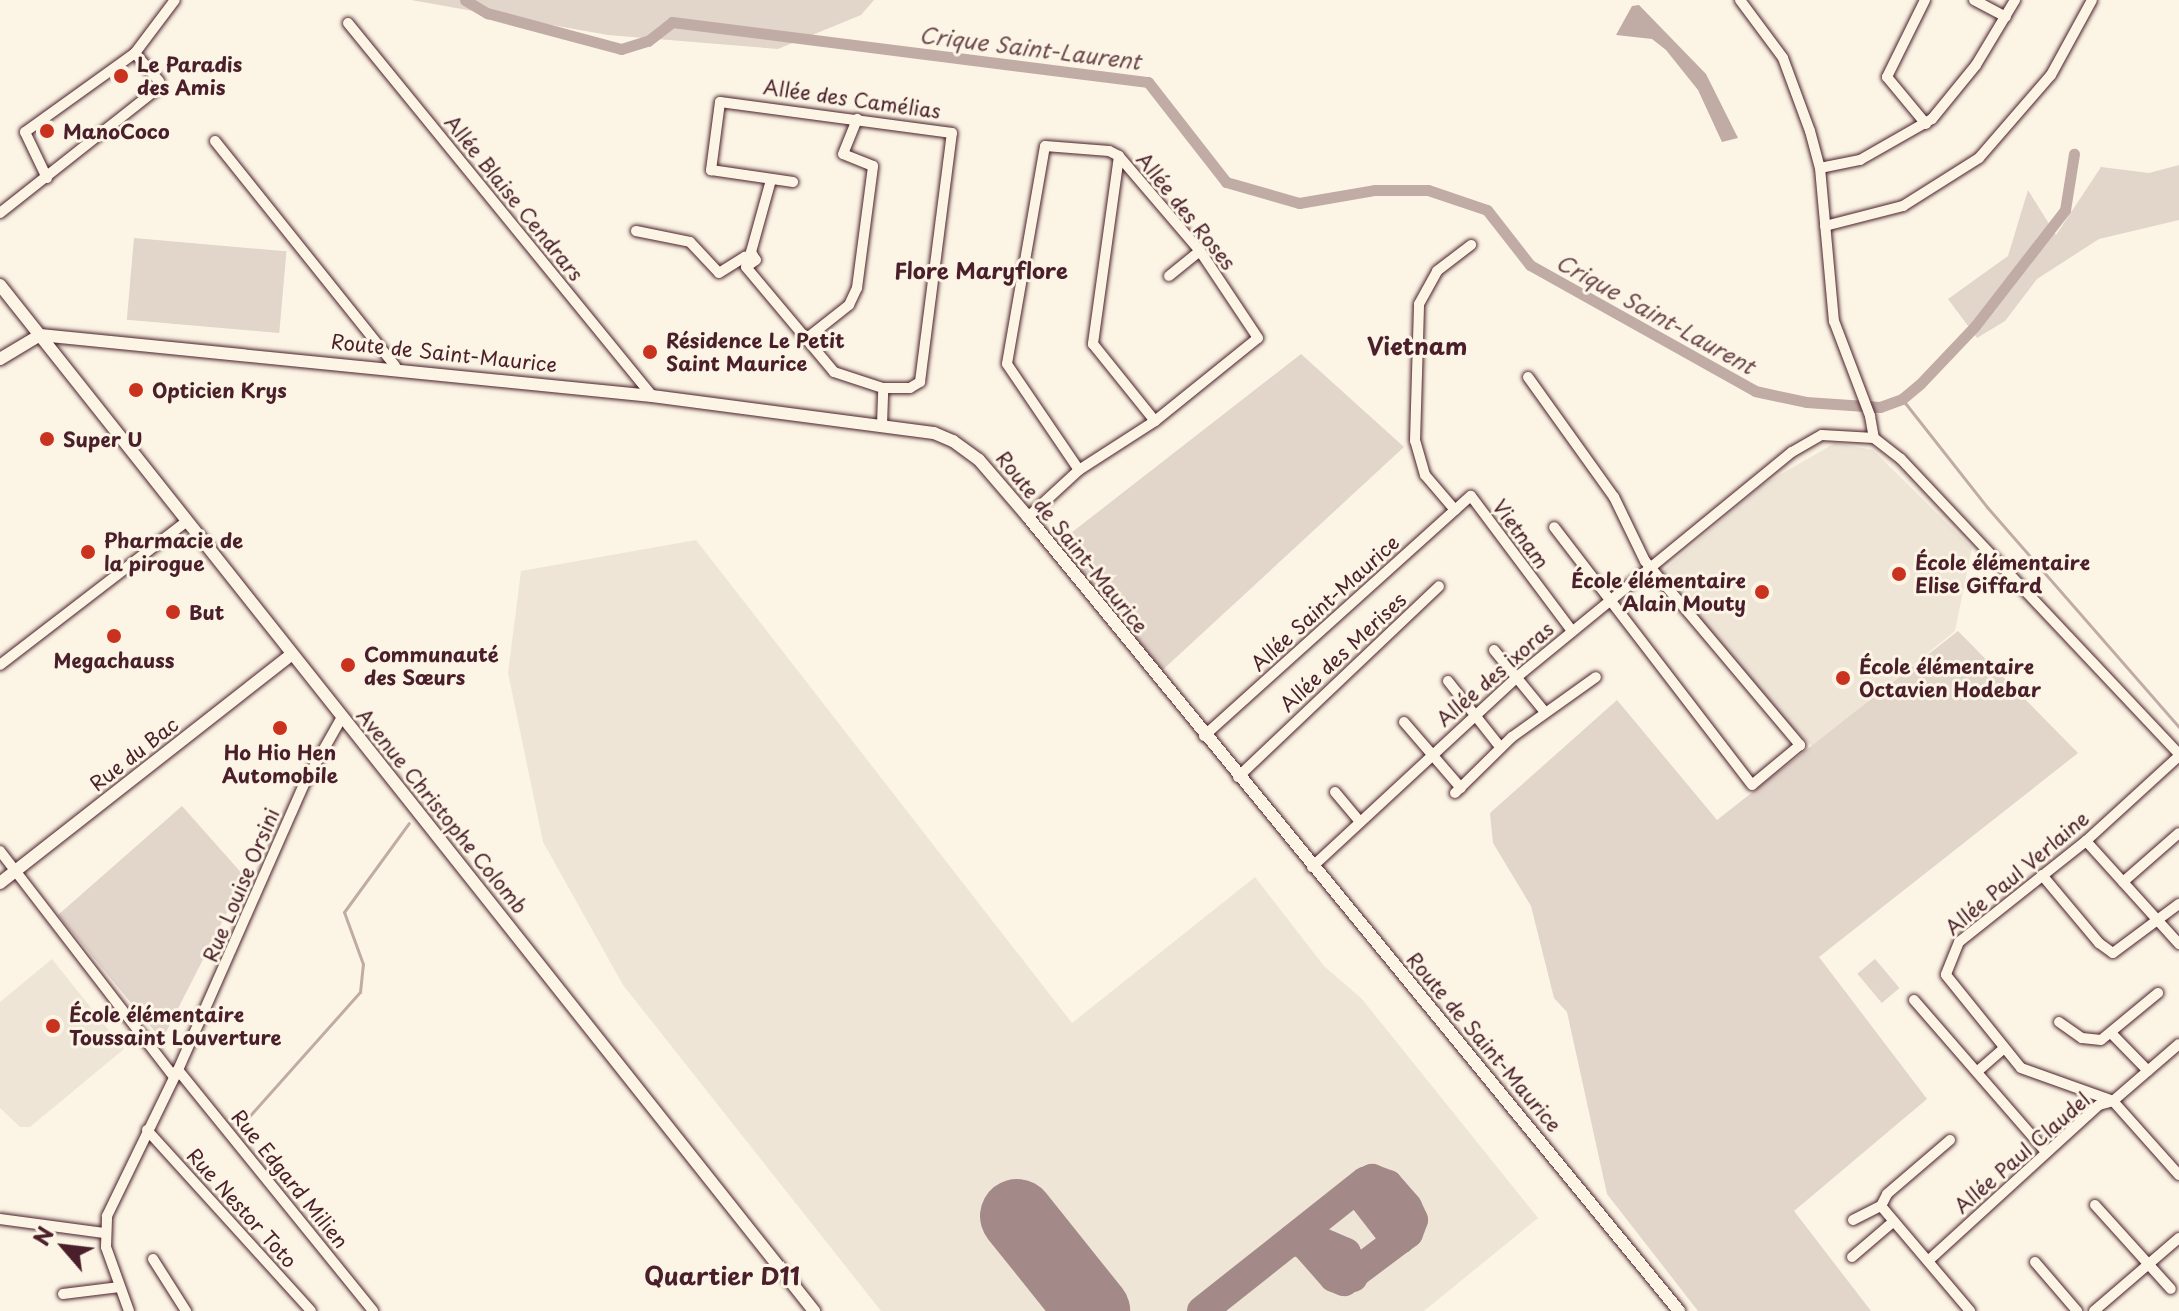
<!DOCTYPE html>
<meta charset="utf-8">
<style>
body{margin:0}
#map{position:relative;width:2179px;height:1311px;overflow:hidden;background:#fcf5e5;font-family:"Playpen Sans",sans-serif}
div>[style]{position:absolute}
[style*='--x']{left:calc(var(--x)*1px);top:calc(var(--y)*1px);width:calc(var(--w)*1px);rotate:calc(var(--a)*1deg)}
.built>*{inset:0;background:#eee5d7}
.green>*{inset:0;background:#e2d5ca;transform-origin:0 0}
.water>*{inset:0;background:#c0aca5}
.stream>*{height:3px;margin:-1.5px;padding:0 1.5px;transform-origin:1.5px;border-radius:1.5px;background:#c0aca5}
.canal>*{height:11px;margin:-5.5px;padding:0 5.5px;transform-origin:5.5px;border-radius:5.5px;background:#c0aca5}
.taxiway>*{height:30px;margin:-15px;padding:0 15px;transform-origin:15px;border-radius:15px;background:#a38a88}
.runway>*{height:74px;margin:-37px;padding:0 37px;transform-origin:37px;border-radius:37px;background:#a38a88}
.roads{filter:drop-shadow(0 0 2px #4a1f2b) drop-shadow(0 0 2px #4a1f2b)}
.minor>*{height:10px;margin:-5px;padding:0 5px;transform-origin:5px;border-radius:5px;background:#fcf5e5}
.tertiary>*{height:12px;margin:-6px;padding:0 6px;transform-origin:6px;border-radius:6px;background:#fcf5e5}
.dots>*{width:22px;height:22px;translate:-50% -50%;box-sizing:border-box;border:4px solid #fcf5e5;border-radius:50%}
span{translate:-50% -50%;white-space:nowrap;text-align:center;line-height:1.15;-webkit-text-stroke:6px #fcf5e5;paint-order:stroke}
.poi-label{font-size:20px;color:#4a1f2b;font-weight:700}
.left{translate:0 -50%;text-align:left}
.right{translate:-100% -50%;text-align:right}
.street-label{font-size:20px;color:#4a1f2b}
.water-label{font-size:22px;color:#6d4950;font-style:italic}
.neighbourhood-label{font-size:22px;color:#4a1f2b;font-weight:700}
.quarter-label{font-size:24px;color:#4a1f2b;font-weight:700}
.north{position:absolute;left:24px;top:1207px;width:80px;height:80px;-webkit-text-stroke:6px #fcf5e5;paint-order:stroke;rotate:298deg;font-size:22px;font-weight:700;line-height:32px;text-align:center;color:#4a1f2b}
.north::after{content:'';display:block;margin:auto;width:28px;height:36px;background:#4a1f2b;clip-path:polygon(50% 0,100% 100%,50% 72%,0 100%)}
</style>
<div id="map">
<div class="built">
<div style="clip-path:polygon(1835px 443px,1873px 450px,1972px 548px,1955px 631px,1813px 747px,1761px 699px,1662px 572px,1761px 486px)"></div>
<div style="clip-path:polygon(696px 540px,1072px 1023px,1255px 877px,1324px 966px,1362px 999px,1538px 1218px,1424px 1311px,881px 1311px,623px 985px,543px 842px,508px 673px,521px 571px)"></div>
<div style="clip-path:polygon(52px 959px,124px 1049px,30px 1127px,20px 1127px,0 1108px,0 1002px)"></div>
</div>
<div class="green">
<div style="clip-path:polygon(411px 0,874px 0,861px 15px,778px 49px,608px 35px)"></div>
<div style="clip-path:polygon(2179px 165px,2179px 220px,2099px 239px,2037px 279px,2005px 321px,1977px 338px,1948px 299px,2008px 256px,2028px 190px,2056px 235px,2101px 167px,2149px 173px)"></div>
<div style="left:134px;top:238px;width:153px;height:82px;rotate:5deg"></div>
<div style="clip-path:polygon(1301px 354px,1404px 447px,1156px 676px,1053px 547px)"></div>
<div style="clip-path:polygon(1958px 631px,2078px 753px,1819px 957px,1927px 1099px,1794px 1211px,1871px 1311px,1698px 1311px,1607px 1194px,1567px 1012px,1554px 998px,1531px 906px,1493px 843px,1490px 813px,1617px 700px,1717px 820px)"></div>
<div style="clip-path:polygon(182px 806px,245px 877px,162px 1040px,58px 915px)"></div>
<div style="left:1875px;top:959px;width:38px;height:23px;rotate:50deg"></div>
</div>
<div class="water">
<div style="clip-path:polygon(1639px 5px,1706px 74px,1738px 138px,1722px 142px,1698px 90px,1666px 50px,1652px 39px,1616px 35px,1632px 6px)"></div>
</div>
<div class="stream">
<div style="--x:1902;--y:399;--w:137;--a:51.8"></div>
<div style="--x:1987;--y:507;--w:292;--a:48.9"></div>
<div style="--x:245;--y:1121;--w:173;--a:-48.3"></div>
<div style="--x:360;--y:992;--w:28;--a:-84"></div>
<div style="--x:363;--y:964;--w:55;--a:-110.1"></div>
<div style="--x:344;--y:912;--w:110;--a:-53.9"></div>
</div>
<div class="canal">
<div style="--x:465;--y:0;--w:26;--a:31"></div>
<div style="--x:487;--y:13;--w:139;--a:15"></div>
<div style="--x:621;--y:49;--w:28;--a:-17"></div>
<div style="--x:648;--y:41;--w:31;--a:-38"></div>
<div style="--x:672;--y:22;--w:480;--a:7.2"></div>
<div style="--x:1148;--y:82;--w:127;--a:52"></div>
<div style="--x:1226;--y:182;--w:76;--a:16"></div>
<div style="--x:1299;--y:203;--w:76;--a:-9.8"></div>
<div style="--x:1374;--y:190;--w:54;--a:0"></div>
<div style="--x:1428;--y:190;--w:62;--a:18.7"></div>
<div style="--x:1487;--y:210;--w:70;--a:52"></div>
<div style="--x:1530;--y:265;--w:258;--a:29.2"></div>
<div style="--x:1755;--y:391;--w:52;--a:12.2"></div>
<div style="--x:1806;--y:402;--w:74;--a:3.9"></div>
<div style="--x:1880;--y:407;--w:23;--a:-20"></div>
<div style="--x:1902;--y:399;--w:23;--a:-40"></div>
<div style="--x:1920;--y:384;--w:80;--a:-46.5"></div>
<div style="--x:1975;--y:326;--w:147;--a:-52.2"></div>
<div style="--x:2065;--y:210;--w:57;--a:-80.9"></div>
</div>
<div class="taxiway">
<div style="--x:1017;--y:1216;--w:12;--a:-48"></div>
<div style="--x:1025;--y:1207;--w:13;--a:27"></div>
<div style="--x:1037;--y:1213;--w:41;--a:77.3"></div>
<div style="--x:1309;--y:1237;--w:40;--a:23.4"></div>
<div style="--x:1346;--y:1253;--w:25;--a:74"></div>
<div style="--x:1292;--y:1240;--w:14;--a:17"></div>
<div style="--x:1305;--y:1244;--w:44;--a:48.7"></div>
<div style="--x:1334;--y:1277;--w:11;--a:22"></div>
<div style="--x:1344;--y:1281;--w:70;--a:-36.9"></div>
<div style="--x:1202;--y:1311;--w:208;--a:-38.4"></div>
<div style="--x:1365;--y:1182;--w:8;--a:-23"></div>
<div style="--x:1372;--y:1179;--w:17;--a:21"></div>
<div style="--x:1388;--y:1185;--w:29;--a:49"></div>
<div style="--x:1407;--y:1207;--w:14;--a:65"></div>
<div style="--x:1413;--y:1220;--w:14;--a:111"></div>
<div style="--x:1408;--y:1233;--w:10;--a:143"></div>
<div style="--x:1400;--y:1239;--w:8;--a:-157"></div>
<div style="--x:1393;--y:1236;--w:51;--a:-127.8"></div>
<div style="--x:1362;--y:1196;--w:10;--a:-163"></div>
</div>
<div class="runway">
<div style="--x:1017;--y:1216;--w:122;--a:51.3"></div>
</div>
<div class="roads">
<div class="minor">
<div style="--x:1740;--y:0;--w:72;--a:53.4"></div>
<div style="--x:1783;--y:58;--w:78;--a:69.7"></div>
<div style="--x:1810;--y:131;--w:38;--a:75"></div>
<div style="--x:1820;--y:168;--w:154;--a:84.8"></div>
<div style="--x:1834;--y:321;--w:102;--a:69.2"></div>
<div style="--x:1870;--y:416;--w:22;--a:80"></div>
<div style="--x:1925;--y:0;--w:86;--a:116.3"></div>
<div style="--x:1887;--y:77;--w:61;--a:50.3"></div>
<div style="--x:1974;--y:0;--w:36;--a:28"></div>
<div style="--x:348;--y:23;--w:481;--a:50.8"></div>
<div style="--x:215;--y:141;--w:288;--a:51.3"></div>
<div style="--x:1119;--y:156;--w:190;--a:97.9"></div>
<div style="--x:1093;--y:344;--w:99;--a:51.2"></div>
<div style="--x:1820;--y:168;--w:41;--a:-11.3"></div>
<div style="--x:1860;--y:160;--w:83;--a:-29.7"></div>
<div style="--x:1932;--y:119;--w:70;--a:-50.8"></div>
<div style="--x:1976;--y:65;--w:76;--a:-59"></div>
<div style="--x:47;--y:178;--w:51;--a:-115.6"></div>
<div style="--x:25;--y:132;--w:135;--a:-35.7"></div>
<div style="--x:135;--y:53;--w:66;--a:-53"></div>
<div style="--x:0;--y:213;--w:199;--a:-38.3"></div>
<div style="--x:156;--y:90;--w:9;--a:-72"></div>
<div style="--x:159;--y:81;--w:37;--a:-131"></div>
<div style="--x:1825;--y:226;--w:81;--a:-14.4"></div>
<div style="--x:1903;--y:206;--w:90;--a:-32.3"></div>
<div style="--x:1979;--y:158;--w:110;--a:-49.1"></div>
<div style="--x:2051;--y:75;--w:85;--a:-61.3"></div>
<div style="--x:636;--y:231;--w:55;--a:11.5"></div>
<div style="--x:690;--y:242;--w:42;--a:46.9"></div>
<div style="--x:719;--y:273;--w:31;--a:-32"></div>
<div style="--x:745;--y:257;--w:11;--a:15"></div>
<div style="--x:755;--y:259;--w:8;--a:-120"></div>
<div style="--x:751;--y:252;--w:75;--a:-74.5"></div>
<div style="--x:756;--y:260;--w:12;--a:145"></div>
<div style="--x:746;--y:267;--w:137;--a:50"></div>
<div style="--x:834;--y:372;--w:52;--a:18.1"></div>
<div style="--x:883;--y:388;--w:27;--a:0"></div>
<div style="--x:910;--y:388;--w:12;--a:-31"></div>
<div style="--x:920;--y:382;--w:251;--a:-82.7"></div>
<div style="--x:952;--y:133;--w:234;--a:-172.4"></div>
<div style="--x:720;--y:102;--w:69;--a:97.5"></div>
<div style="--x:711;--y:170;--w:83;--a:8.3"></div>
<div style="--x:1169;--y:276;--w:40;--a:-39"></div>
<div style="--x:806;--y:339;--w:55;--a:-38.3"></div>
<div style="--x:849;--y:305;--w:19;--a:-65"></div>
<div style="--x:857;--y:288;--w:123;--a:-82.5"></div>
<div style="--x:873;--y:166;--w:32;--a:-158"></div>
<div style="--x:843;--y:154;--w:38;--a:-68"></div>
<div style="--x:1528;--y:377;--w:148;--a:54.4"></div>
<div style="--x:1614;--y:497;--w:71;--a:64.2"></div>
<div style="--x:1645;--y:561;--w:241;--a:49.9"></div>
<div style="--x:1800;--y:745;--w:62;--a:140.2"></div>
<div style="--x:1752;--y:785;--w:325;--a:-127.5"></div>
<div style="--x:882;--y:425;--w:37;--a:-88"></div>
<div style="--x:1455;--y:510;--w:46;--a:-130.6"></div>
<div style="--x:1425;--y:475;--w:35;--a:-106"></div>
<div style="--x:1415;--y:441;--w:137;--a:-88.3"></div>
<div style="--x:1419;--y:304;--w:38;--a:-61"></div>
<div style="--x:1437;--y:271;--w:43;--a:-37.4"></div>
<div style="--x:1028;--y:517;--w:69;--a:-42.7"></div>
<div style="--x:1079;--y:470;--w:90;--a:-32.8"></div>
<div style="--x:1155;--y:421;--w:132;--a:-38.9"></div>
<div style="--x:1258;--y:338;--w:105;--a:-123.7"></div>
<div style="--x:1200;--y:251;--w:125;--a:-130.5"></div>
<div style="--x:1119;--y:156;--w:11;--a:-153"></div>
<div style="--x:1109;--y:151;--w:64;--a:-175.5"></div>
<div style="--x:1045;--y:146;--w:221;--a:99.9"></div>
<div style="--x:1007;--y:364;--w:128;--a:55.8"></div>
<div style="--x:1494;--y:650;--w:80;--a:50.6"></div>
<div style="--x:0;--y:665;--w:236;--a:-37.6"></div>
<div style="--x:1448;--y:681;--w:85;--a:51.7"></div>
<div style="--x:1404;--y:722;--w:87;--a:49.2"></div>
<div style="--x:1204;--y:736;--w:359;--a:-42"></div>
<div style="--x:1471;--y:496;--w:169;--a:53.2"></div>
<div style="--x:2179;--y:756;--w:126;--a:137.6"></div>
<div style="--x:2086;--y:841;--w:162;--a:141.5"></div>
<div style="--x:1959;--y:942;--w:35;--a:112"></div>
<div style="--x:1946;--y:975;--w:119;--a:51.1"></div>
<div style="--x:2021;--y:1068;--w:98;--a:19.7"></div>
<div style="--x:2113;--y:1101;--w:99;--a:48.3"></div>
<div style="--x:1238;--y:777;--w:277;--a:-43.5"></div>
<div style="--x:1335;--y:792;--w:39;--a:50"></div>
<div style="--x:1455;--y:793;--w:80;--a:-44.5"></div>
<div style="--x:1512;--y:737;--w:103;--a:-35.5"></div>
<div style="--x:2086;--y:841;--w:139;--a:47.9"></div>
<div style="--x:0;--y:851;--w:284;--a:52.4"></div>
<div style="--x:1312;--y:867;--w:280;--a:-42.8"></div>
<div style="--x:1517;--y:677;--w:355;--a:-39.3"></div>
<div style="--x:1792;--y:452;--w:34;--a:-30"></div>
<div style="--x:1822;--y:435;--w:52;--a:3.3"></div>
<div style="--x:1874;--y:438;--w:34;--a:38"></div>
<div style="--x:1901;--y:459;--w:405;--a:46.7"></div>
<div style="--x:2042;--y:875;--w:89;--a:50"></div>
<div style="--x:2099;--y:943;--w:17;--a:36"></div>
<div style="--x:2113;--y:953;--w:82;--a:-36.6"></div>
<div style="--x:2123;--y:882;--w:74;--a:-41.2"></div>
<div style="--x:1914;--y:1000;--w:201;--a:49"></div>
<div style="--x:2059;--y:1022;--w:28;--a:35"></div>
<div style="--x:2082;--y:1038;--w:19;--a:6"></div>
<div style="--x:2101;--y:1040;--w:74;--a:-39.5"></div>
<div style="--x:2113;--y:1035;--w:50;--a:45.8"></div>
<div style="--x:178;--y:1070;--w:310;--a:51"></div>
<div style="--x:1979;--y:1070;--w:33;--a:-41"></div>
<div style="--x:147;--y:1130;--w:244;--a:47.8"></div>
<div style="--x:2095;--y:1205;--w:113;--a:47.9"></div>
<div style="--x:1881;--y:1206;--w:138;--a:49.7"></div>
<div style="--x:0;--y:1219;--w:105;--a:7.7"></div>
<div style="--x:1853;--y:1220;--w:31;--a:-27"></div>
<div style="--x:1881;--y:1206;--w:13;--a:-63"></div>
<div style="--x:1887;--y:1194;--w:83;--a:-40.6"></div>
<div style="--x:1852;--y:1257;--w:55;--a:-40.6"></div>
<div style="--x:153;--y:1259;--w:62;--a:57.6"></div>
<div style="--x:1928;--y:1261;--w:231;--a:-42.4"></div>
<div style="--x:2099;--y:1105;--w:15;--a:-16"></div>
<div style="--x:2113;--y:1101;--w:87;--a:-40.8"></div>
<div style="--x:2035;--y:1262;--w:65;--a:49.4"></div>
<div style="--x:63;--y:1294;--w:57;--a:-7"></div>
<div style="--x:129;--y:1311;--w:68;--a:-109.8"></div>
<div style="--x:106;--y:1247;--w:31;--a:-88"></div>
<div style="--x:107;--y:1216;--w:162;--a:-64.1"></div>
<div style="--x:178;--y:1070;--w:310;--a:-66.2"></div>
<div style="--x:303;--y:786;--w:79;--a:-60.5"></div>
<div style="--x:2094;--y:1311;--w:112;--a:-40.7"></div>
</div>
<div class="tertiary">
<div style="--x:0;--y:285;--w:1310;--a:51.57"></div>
<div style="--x:0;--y:359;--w:47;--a:-31"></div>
<div style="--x:40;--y:335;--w:615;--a:5.69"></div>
<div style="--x:652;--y:396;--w:284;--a:7.5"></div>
<div style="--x:934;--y:433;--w:21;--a:23"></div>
<div style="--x:953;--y:441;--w:32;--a:36"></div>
<div style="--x:979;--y:460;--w:75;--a:49.3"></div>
<div style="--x:1028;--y:517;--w:1027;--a:50.65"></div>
<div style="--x:0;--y:883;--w:370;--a:-38.1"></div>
</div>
</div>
<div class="dots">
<div style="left:121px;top:76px;background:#c8321e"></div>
<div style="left:47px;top:131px;background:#c8321e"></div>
<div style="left:650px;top:352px;background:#c8321e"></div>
<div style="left:136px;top:390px;background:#c8321e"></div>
<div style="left:47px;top:439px;background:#c8321e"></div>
<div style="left:88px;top:552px;background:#c8321e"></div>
<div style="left:1899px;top:574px;background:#c8321e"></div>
<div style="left:1762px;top:592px;background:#c8321e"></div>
<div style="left:173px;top:612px;background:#c8321e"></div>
<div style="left:114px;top:636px;background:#c8321e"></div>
<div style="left:348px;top:665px;background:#c8321e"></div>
<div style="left:1843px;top:678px;background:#c8321e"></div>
<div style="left:280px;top:728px;background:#c8321e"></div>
<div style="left:53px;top:1026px;background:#c8321e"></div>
</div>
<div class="poi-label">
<span class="left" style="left:137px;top:76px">Le Paradis<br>des Amis</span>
<span class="left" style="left:63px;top:131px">ManoCoco</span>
<span class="left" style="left:666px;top:352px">Résidence Le Petit<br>Saint Maurice</span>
<span class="left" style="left:152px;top:390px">Opticien Krys</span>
<span class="left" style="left:63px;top:439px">Super U</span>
<span class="left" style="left:104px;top:552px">Pharmacie de<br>la pirogue</span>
<span class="left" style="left:1915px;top:574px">École élémentaire<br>Elise Giffard</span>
<span class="right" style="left:1746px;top:592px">École élémentaire<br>Alain Mouty</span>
<span class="left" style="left:189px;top:612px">But</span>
<span class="left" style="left:364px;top:666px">Communauté<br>des Sœurs</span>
<span style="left:114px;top:660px">Megachauss</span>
<span class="left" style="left:1859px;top:678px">École élémentaire<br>Octavien Hodebar</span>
<span style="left:280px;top:764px">Ho Hio Hen<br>Automobile</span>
<span class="left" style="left:69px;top:1026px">École élémentaire<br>Toussaint Louverture</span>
</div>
<div class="street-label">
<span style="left:852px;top:99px;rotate:8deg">Allée des Camélias</span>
<span style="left:514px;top:198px;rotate:51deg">Allée Blaise Cendrars</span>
<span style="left:1186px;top:211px;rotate:51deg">Allée des Roses</span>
<span style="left:444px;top:353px;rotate:6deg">Route de Saint-Maurice</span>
<span style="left:1521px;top:534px;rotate:54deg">Vietnam</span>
<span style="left:1072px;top:542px;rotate:51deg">Route de Saint-Maurice</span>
<span style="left:1325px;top:603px;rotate:-42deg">Allée Saint-Maurice</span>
<span style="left:1343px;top:652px;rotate:-43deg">Allée des Merises</span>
<span style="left:1495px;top:674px;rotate:-41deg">Allée des ixoras</span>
<span style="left:134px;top:754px;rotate:-38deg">Rue du Bac</span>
<span style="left:442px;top:811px;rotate:51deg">Avenue Christophe Colomb</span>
<span style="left:2017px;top:873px;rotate:-40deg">Allée Paul Verlaine</span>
<span style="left:241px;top:885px;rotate:-67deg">Rue Louise Orsini</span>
<span style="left:1484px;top:1042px;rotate:50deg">Route de Saint-Maurice</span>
<span style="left:2022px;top:1153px;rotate:-41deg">Allée Paul Claudel</span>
<span style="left:290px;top:1179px;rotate:51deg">Rue Edgard Milien</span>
<span style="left:242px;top:1208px;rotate:48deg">Rue Nestor Toto</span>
</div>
<div class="water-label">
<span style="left:1030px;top:47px;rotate:7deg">Crique Saint-Laurent</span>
<span style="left:1656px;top:313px;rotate:29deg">Crique Saint-Laurent</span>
</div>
<div class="neighbourhood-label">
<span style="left:981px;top:270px">Flore Maryflore</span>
</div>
<div class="quarter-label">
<span style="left:1417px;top:346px">Vietnam</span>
<span style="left:722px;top:1276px">Quartier D11</span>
</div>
<div class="north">N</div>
</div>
